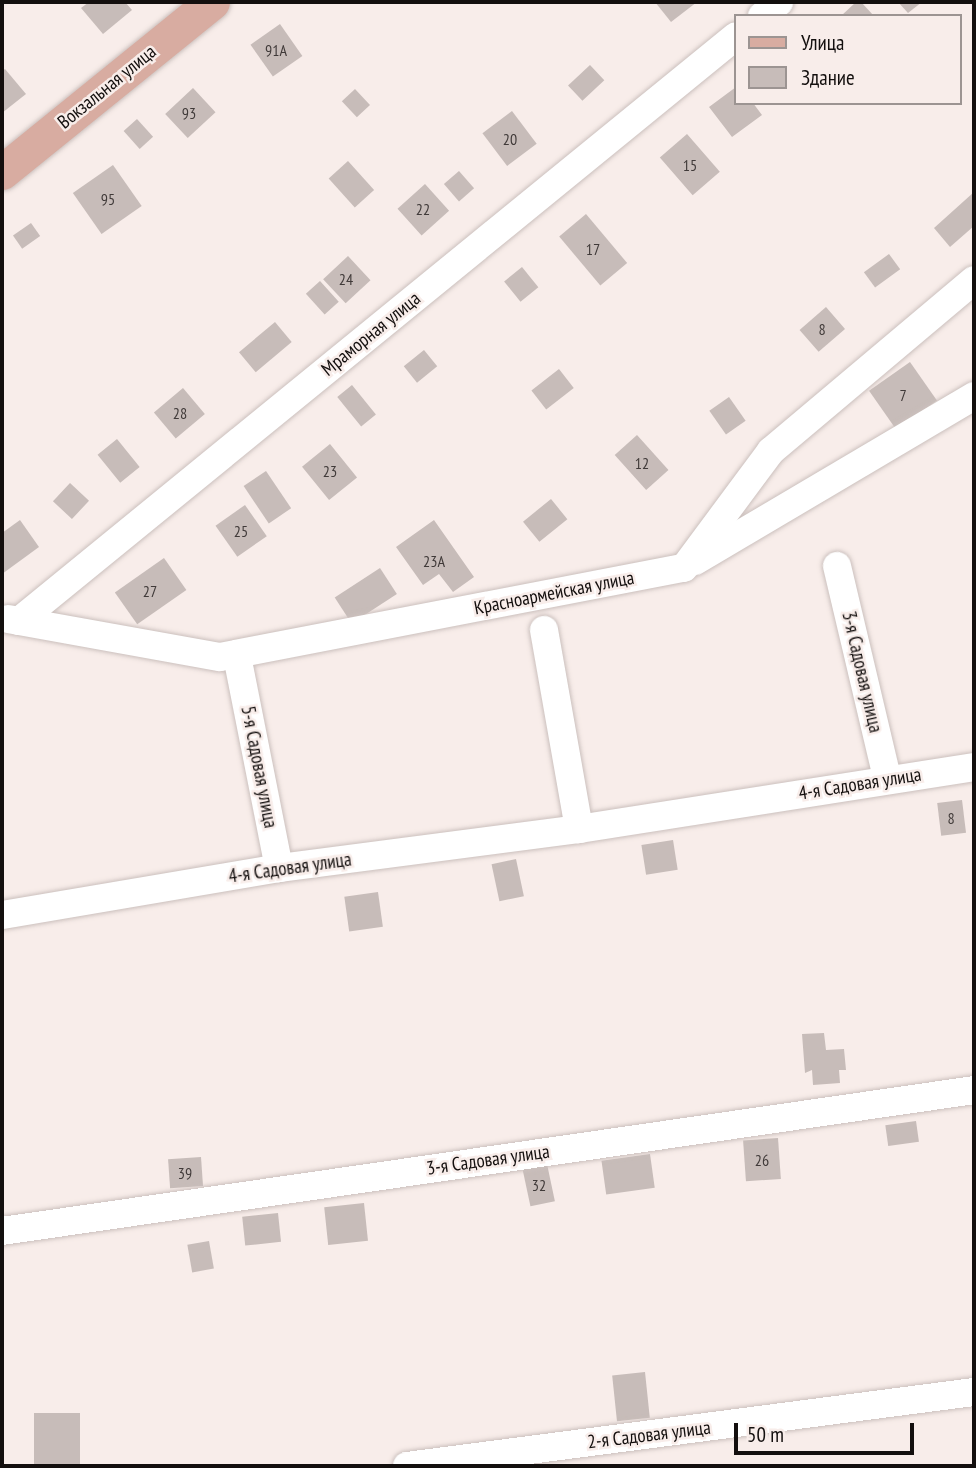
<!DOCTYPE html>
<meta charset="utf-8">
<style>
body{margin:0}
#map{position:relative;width:976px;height:1468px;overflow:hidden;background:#f8edea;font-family:"PT Sans Narrow",sans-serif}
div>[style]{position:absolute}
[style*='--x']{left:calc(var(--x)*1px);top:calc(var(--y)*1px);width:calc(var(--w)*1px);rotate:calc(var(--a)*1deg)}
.building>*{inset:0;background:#c7bcb9;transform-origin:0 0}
.roads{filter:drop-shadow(0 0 2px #cbc0bd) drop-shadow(0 0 2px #cbc0bd)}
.minor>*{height:28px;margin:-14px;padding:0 14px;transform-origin:14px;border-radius:14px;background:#fff}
.major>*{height:35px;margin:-17.5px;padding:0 17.5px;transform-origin:17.5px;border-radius:17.5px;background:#d8aca1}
span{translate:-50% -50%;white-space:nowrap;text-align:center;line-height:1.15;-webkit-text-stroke:5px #f8edea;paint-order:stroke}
.number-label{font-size:16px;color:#403a39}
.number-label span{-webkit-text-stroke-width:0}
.street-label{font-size:19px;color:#130f0e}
.frame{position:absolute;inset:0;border:4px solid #130f0e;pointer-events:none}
.legend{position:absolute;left:734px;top:14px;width:228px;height:91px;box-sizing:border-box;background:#f8edea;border:2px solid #9c9492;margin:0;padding:9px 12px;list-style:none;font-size:21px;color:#130f0e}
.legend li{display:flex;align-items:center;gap:14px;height:35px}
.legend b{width:35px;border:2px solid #9c9492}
.scale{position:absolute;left:734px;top:1423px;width:180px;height:32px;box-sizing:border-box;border:4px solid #130f0e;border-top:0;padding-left:9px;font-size:21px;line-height:24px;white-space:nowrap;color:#130f0e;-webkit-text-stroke:5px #f8edea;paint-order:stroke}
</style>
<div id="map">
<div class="building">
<div style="clip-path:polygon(89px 2px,125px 2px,132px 10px,103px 34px,81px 8px)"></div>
<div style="clip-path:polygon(655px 2px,697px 2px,671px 22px)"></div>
<div style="clip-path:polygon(856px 2px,861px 2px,874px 16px,841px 16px)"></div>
<div style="clip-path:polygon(898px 2px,922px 2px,908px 13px)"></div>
<div style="left:280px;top:24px;width:39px;height:36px;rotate:55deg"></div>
<div style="left:590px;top:65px;width:21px;height:30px;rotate:47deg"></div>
<div style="clip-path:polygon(5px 69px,26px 94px,2px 113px,2px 71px)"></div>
<div style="clip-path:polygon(736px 87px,736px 103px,753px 103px,762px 115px,732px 137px,709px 107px)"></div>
<div style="left:193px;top:88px;width:33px;height:38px;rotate:47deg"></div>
<div style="left:355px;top:89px;width:22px;height:18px;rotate:47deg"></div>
<div style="left:512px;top:111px;width:41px;height:37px;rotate:53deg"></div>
<div style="left:137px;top:119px;width:24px;height:18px;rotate:48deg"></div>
<div style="left:687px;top:134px;width:50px;height:36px;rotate:49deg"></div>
<div style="left:348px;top:161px;width:39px;height:26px;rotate:48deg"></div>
<div style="left:113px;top:165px;width:50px;height:49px;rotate:55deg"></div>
<div style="left:459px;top:171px;width:23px;height:20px;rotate:49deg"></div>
<div style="left:425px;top:184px;width:36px;height:37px;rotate:48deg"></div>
<div style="clip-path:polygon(974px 192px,974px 226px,950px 247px,934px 228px)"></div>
<div style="left:586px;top:214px;width:64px;height:35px;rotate:50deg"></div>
<div style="left:31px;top:223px;width:16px;height:22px;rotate:55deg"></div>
<div style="left:889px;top:254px;width:19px;height:31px;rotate:54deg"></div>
<div style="left:348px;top:256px;width:33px;height:34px;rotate:47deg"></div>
<div style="left:522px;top:267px;width:26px;height:23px;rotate:51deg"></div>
<div style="left:320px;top:281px;width:28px;height:19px;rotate:48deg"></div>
<div style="left:826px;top:307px;width:29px;height:35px;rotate:49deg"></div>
<div style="left:275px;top:322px;width:26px;height:47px;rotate:50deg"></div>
<div style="left:424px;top:350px;width:21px;height:26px;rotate:51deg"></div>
<div style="left:910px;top:362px;width:47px;height:50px;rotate:55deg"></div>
<div style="left:559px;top:369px;width:24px;height:35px;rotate:52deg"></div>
<div style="left:352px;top:385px;width:38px;height:19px;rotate:51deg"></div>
<div style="left:183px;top:388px;width:34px;height:38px;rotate:50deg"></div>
<div style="left:729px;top:397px;width:29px;height:24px;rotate:55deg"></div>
<div style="left:637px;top:435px;width:47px;height:30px;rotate:48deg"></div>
<div style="left:117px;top:439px;width:36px;height:25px;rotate:51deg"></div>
<div style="left:330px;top:444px;width:43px;height:36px;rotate:51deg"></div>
<div style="left:266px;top:471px;width:45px;height:27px;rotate:56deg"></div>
<div style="left:70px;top:483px;width:26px;height:25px;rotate:43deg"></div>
<div style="left:551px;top:499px;width:26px;height:36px;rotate:51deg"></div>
<div style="left:245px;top:505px;width:38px;height:36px;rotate:55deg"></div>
<div style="clip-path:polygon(20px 520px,39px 547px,2px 574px,2px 533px)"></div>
<div style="clip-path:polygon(434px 520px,474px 577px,453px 592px,439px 574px,423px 585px,396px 547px)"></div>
<div style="left:164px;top:558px;width:39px;height:60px;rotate:55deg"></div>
<div style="left:380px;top:568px;width:31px;height:54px;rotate:57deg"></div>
<div style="left:962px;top:800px;width:33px;height:25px;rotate:83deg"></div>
<div style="left:673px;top:840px;width:30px;height:32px;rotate:81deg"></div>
<div style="left:516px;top:859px;width:38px;height:25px;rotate:78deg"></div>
<div style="left:378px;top:892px;width:35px;height:34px;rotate:82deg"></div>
<div style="clip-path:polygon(824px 1033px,826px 1050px,844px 1049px,846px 1070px,839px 1070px,840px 1083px,813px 1085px,812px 1070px,805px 1073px,802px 1034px)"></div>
<div style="left:916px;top:1121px;width:21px;height:31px;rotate:82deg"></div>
<div style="left:778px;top:1138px;width:41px;height:35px;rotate:86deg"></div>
<div style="left:650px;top:1154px;width:34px;height:49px;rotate:82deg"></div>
<div style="left:201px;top:1157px;width:29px;height:33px;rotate:86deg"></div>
<div style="left:547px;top:1164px;width:38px;height:25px;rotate:78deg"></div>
<div style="left:364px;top:1203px;width:38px;height:40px;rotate:84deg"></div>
<div style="left:278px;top:1213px;width:29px;height:36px;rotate:84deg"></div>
<div style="left:209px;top:1241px;width:28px;height:22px;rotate:80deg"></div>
<div style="left:645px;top:1372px;width:46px;height:33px;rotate:84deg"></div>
<div style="left:34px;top:1413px;width:46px;height:53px"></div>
</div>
<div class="roads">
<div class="minor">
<div style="--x:762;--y:16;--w:22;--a:-39"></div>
<div style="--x:695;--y:561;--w:324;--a:-30.6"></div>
<div style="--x:837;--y:566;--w:218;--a:76.7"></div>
<div style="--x:8;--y:619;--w:11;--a:10"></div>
<div style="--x:19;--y:621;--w:925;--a:-39.21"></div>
<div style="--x:19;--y:621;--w:204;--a:10.2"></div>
<div style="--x:220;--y:657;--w:472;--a:-10.9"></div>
<div style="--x:684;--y:568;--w:146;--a:-53.4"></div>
<div style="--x:771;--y:451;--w:265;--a:-40.1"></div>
<div style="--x:544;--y:630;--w:202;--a:80"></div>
<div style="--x:239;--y:666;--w:206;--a:78.8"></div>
<div style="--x:2;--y:915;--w:281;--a:-9.6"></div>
<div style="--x:279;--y:868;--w:303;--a:-7.4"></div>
<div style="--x:579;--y:829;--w:400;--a:-8.9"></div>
<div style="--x:2;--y:1231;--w:982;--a:-8.25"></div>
<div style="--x:407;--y:1466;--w:572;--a:-7.44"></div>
</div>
<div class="major">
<div style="--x:2;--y:172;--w:270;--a:-39"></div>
</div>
</div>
<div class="number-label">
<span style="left:276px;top:50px">91А</span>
<span style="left:189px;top:113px">93</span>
<span style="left:510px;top:139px">20</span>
<span style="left:690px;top:165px">15</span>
<span style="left:108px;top:199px">95</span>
<span style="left:423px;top:209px">22</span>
<span style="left:593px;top:249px">17</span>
<span style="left:346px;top:279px">24</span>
<span style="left:822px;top:329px">8</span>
<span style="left:903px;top:395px">7</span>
<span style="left:180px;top:413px">28</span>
<span style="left:642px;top:463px">12</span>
<span style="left:330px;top:471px">23</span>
<span style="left:241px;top:531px">25</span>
<span style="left:434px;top:561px">23А</span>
<span style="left:150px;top:591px">27</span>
<span style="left:951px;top:818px">8</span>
<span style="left:762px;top:1160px">26</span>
<span style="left:185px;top:1173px">39</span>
<span style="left:539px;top:1185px">32</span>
</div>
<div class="street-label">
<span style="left:107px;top:87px;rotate:-39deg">Вокзальная улица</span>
<span style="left:371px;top:334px;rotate:-39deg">Мраморная улица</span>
<span style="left:554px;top:593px;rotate:-11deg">Красноармейская улица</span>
<span style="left:862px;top:672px;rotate:77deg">3-я Садовая улица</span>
<span style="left:259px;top:767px;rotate:79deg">5-я Садовая улица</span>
<span style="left:860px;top:784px;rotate:-9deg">4-я Садовая улица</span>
<span style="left:290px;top:868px;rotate:-8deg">4-я Садовая улица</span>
<span style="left:488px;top:1160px;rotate:-8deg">3-я Садовая улица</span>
<span style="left:649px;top:1435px;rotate:-7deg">2-я Садовая улица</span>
</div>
<div class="frame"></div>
<ul class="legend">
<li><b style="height:9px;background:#d8aca1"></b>Улица</li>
<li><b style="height:19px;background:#c7bcb9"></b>Здание</li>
</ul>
<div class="scale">50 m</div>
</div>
